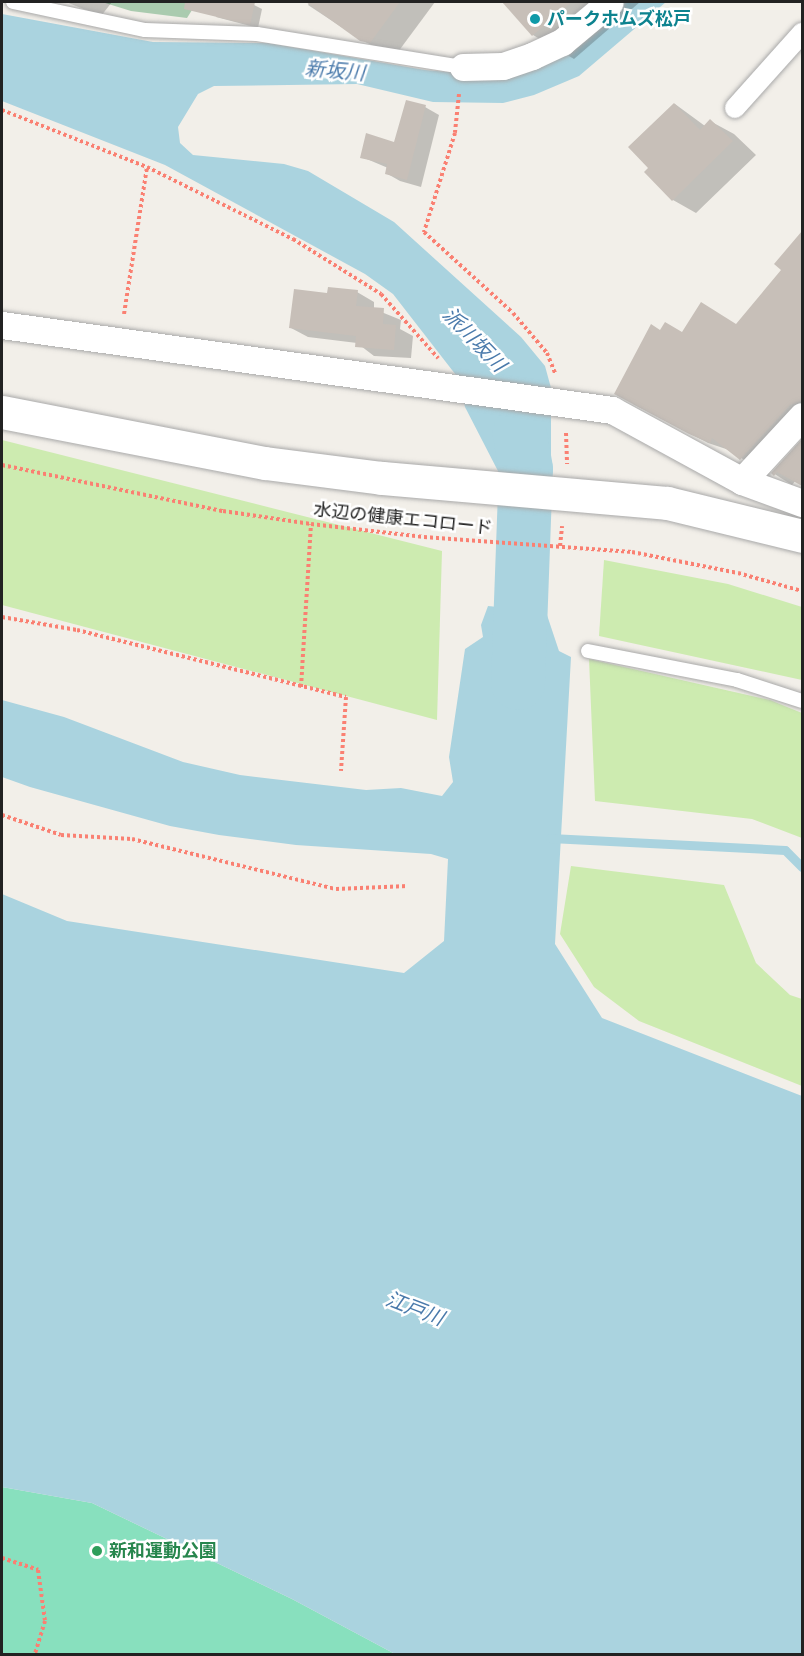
<!DOCTYPE html>
<meta charset="utf-8">
<style>
body{margin:0}
#map{position:relative;width:804px;height:1656px;overflow:hidden;background:#f2efe9;font-family:"IBM Plex Sans","Noto Sans JP",sans-serif}
div>[style]{position:absolute}
[style*='--x']{left:calc(var(--x)*1px);top:calc(var(--y)*1px);width:calc(var(--w)*1px);rotate:calc(var(--a)*1deg)}
.grass>*{inset:0;background:#cdebb0}
.cemetery>*{inset:0;background:#aacbaf}
.pitch>*{inset:0;background:#88e0be}
.water>*{inset:0;background:#aad3df}
.shadow>*{inset:0;background:#0003}
.stream>*{height:9px;margin:-4.5px;padding:0 4.5px;transform-origin:4.5px;border-radius:4.5px;background:#aad3df}
.river>*{height:54px;margin:-27px;padding:0 27px;transform-origin:27px;border-radius:27px;background:#aad3df}
.building>*{inset:0;background:#c7bfb8}
.path>*{height:4px;margin-top:-2px;transform-origin:0;background:repeating-linear-gradient(90deg,#fa8072 0 3px,transparent 0 6px)}
.roads{filter:drop-shadow(0 0 2px #a9a9a9) drop-shadow(0 0 2px #a9a9a9)}
.service>*{height:14px;margin:-7px;padding:0 7px;transform-origin:7px;border-radius:7px;background:#fff}
.pedestrian>*{height:20px;margin:-10px;padding:0 10px;transform-origin:10px;border-radius:10px;background:#fff}
.minor>*{height:27px;margin:-13.5px;padding:0 13.5px;transform-origin:13.5px;border-radius:13.5px;background:#fff}
.tertiary>*{height:33px;margin:-16.5px;padding:0 16.5px;transform-origin:16.5px;border-radius:16.5px;background:#fff}
.dots>*{width:16px;height:16px;translate:-50% -50%;box-sizing:border-box;border:3px solid #fff;border-radius:50%}
span{translate:-50% -50%;white-space:nowrap;text-align:center;line-height:1.15;-webkit-text-stroke:5px #fff;paint-order:stroke}
.culture-label{font-size:18px;color:#0d838f;font-weight:700}
.left{translate:0 -50%;text-align:left}
.street-label{font-size:18px;color:#222}
.leisure-label{font-size:18px;color:#27864d;font-weight:700}
.water-label{font-size:20px;color:#4a7aab;font-style:italic}
.frame{position:absolute;inset:0;border:3px solid #222;pointer-events:none}
</style>
<div id="map">
<div class="grass">
<div style="clip-path:polygon(2px 440px,442px 551px,437px 720px,2px 605px)"></div>
<div style="clip-path:polygon(604px 560px,728px 584px,802px 607px,802px 680px,599px 636px)"></div>
<div style="clip-path:polygon(589px 659px,770px 700px,802px 713px,802px 838px,752px 819px,595px 801px)"></div>
<div style="clip-path:polygon(571px 866px,724px 885px,756px 963px,790px 995px,802px 999px,802px 1086px,639px 1021px,594px 987px,560px 934px)"></div>
</div>
<div class="cemetery">
<div style="clip-path:polygon(102px 2px,197px 2px,187px 18px,131px 11px)"></div>
</div>
<div class="pitch">
<div style="clip-path:polygon(2px 1487px,92px 1503px,292px 1599px,395px 1654px,2px 1654px)"></div>
</div>
<div class="water">
<div style="clip-path:polygon(623px 2px,666px 2px,579px 76px,534px 95px,503px 103px,433px 102px,357px 84px,214px 86px,198px 94px,178px 127px,180px 143px,193px 155px,284px 164px,308px 171px,394px 222px,521px 337px,545px 366px,551px 388px,551px 475px,499px 473px,465px 407px,459px 379px,393px 294px,365px 274px,165px 165px,2px 101px,2px 14px,153px 42px,268px 43px,425px 70px,483px 75px,588px 33px)"></div>
<div style="clip-path:polygon(488px 606px,546px 612px,559px 651px,571px 657px,555px 944px,602px 1018px,802px 1096px,802px 1654px,395px 1654px,292px 1599px,92px 1503px,2px 1487px,2px 894px,67px 921px,404px 973px,444px 941px,448px 859px,431px 854px,296px 845px,219px 835px,170px 826px,30px 787px,2px 777px,2px 700px,64px 717px,183px 762px,240px 775px,366px 790px,401px 788px,442px 796px,453px 782px,449px 757px,465px 649px,483px 637px,481px 625px)"></div>
</div>
<div class="shadow">
<div style="clip-path:polygon(66px 2px,112px 2px,101px 16px)"></div>
<div style="clip-path:polygon(222px 2px,248px 2px,262px 9px,258px 28px,216px 17px)"></div>
<div style="clip-path:polygon(310px 2px,435px 2px,395px 56px,361px 40px,308px 5px)"></div>
<div style="clip-path:polygon(504px 2px,640px 2px,574px 59px,533px 35px)"></div>
<div style="clip-path:polygon(675px 104px,705px 126px,710px 121px,734px 134px,756px 155px,696px 213px,673px 200px,650px 168px)"></div>
<div style="clip-path:polygon(425px 107px,439px 115px,421px 187px,400px 181px,386px 173px,388px 168px,362px 157px,395px 143px)"></div>
<div style="clip-path:polygon(802px 236px,802px 421px,758px 469px,729px 450px,708px 443px,633px 404px,661px 331px,683px 334px,737px 326px,783px 270px,794px 243px)"></div>
<div style="clip-path:polygon(357px 292px,374px 302px,374px 309px,401px 320px,400px 329px,413px 336px,411px 358px,374px 356px,357px 343px,308px 337px,291px 328px,328px 295px)"></div>
<div style="clip-path:polygon(802px 439px,802px 484px,796px 480px,792px 485px,773px 473px)"></div>
</div>
<div class="stream">
<div style="--x:550;--y:838;--w:235;--a:2.9"></div>
<div style="--x:785;--y:850;--w:24;--a:45"></div>
</div>
<div class="river">
<div style="--x:518;--y:683;--w:214;--a:-87.9"></div>
<div style="--x:526;--y:469;--w:36;--a:-100"></div>
</div>
<div class="building">
<div style="clip-path:polygon(185px 2px,255px 2px,250px 25px,184px 9px)"></div>
<div style="clip-path:polygon(306px 2px,400px 2px,370px 43px,360px 41px)"></div>
<div style="clip-path:polygon(502px 2px,572px 2px,532px 36px)"></div>
<div style="clip-path:polygon(406px 100px,426px 105px,407px 180px,385px 174px,387px 164px,360px 158px,366px 133px,394px 142px)"></div>
<div style="clip-path:polygon(674px 103px,700px 130px,710px 119px,733px 141px,672px 201px,644px 172px,648px 168px,628px 147px)"></div>
<div style="clip-path:polygon(802px 231px,802px 401px,790px 405px,740px 460px,712px 438px,710px 443px,689px 434px,614px 394px,651px 324px,660px 330px,665px 322px,682px 332px,701px 302px,736px 324px,781px 270px,774px 264px)"></div>
<div style="clip-path:polygon(328px 287px,358px 290px,356px 306px,384px 308px,383px 324px,396px 325px,394px 350px,355px 347px,356px 336px,289px 328px,294px 289px,327px 293px)"></div>
<div style="clip-path:polygon(802px 439px,802px 486px,777px 472px,774px 476px,771px 473px)"></div>
</div>
<div class="path">
<div style="--x:459;--y:94;--w:39;--a:96"></div>
<div style="--x:455;--y:133;--w:104;--a:107.4"></div>
<div style="--x:424;--y:232;--w:120;--a:42.3"></div>
<div style="--x:513;--y:313;--w:52;--a:49.6"></div>
<div style="--x:547;--y:353;--w:22;--a:68"></div>
<div style="--x:2;--y:110;--w:156;--a:21.5"></div>
<div style="--x:147;--y:167;--w:163;--a:26.3"></div>
<div style="--x:293;--y:239;--w:104;--a:32"></div>
<div style="--x:381;--y:294;--w:86;--a:48.3"></div>
<div style="--x:124;--y:314;--w:149;--a:-81.1"></div>
<div style="--x:566;--y:433;--w:31;--a:88"></div>
<div style="--x:2;--y:465;--w:226;--a:11.8"></div>
<div style="--x:223;--y:511;--w:89;--a:8.4"></div>
<div style="--x:311;--y:524;--w:114;--a:6.6"></div>
<div style="--x:424;--y:537;--w:209;--a:4.1"></div>
<div style="--x:632;--y:552;--w:108;--a:11.2"></div>
<div style="--x:738;--y:573;--w:66;--a:15.7"></div>
<div style="--x:560;--y:546;--w:20;--a:-84"></div>
<div style="--x:2;--y:617;--w:76;--a:9.8"></div>
<div style="--x:77;--y:630;--w:277;--a:14"></div>
<div style="--x:346;--y:697;--w:74;--a:93.9"></div>
<div style="--x:301;--y:687;--w:163;--a:-86.5"></div>
<div style="--x:2;--y:815;--w:62;--a:18.7"></div>
<div style="--x:61;--y:835;--w:71;--a:3.2"></div>
<div style="--x:132;--y:839;--w:210;--a:13.8"></div>
<div style="--x:336;--y:889;--w:72;--a:-2.4"></div>
<div style="--x:2;--y:1558;--w:38;--a:18"></div>
<div style="--x:38;--y:1570;--w:51;--a:82.2"></div>
<div style="--x:45;--y:1621;--w:34;--a:107"></div>
</div>
<div class="roads">
<div class="service">
<div style="--x:13;--y:2;--w:135;--a:12"></div>
<div style="--x:145;--y:30;--w:112;--a:2"></div>
<div style="--x:257;--y:34;--w:209;--a:9.1"></div>
<div style="--x:588;--y:651;--w:152;--a:11"></div>
<div style="--x:737;--y:680;--w:68;--a:17.9"></div>
</div>
<div class="pedestrian">
<div style="--x:735;--y:108;--w:101;--a:-48.2"></div>
</div>
<div class="minor">
<div style="--x:463;--y:67;--w:40;--a:-1.4"></div>
<div style="--x:503;--y:66;--w:31;--a:-19"></div>
<div style="--x:532;--y:56;--w:33;--a:-25"></div>
<div style="--x:562;--y:42;--w:62;--a:-39.8"></div>
<div style="--x:2;--y:325;--w:616;--a:7.93"></div>
<div style="--x:612;--y:410;--w:148;--a:28.6"></div>
<div style="--x:742;--y:481;--w:64;--a:20.1"></div>
<div style="--x:742;--y:481;--w:88;--a:-47.3"></div>
</div>
<div class="tertiary">
<div style="--x:2;--y:412;--w:268;--a:11"></div>
<div style="--x:265;--y:463;--w:118;--a:7.3"></div>
<div style="--x:382;--y:478;--w:286;--a:5"></div>
<div style="--x:667;--y:503;--w:139;--a:13.7"></div>
</div>
</div>
<div class="dots">
<div style="left:535px;top:19px;background:#0f9aa8"></div>
<div style="left:97px;top:1551px;background:#2e9e5b"></div>
</div>
<div class="culture-label">
<span class="left" style="left:547px;top:19px">パークホムズ松戸</span>
</div>
<div class="street-label">
<span style="left:403px;top:519px;rotate:6deg">水辺の健康エコロード</span>
</div>
<div class="leisure-label">
<span class="left" style="left:109px;top:1551px">新和運動公園</span>
</div>
<div class="water-label">
<span style="left:335px;top:70px;rotate:5deg">新坂川</span>
<span style="left:475px;top:339px;rotate:46deg">派川坂川</span>
<span style="left:415px;top:1308px;rotate:21deg">江戸川</span>
</div>
<div class="frame"></div>
</div>
